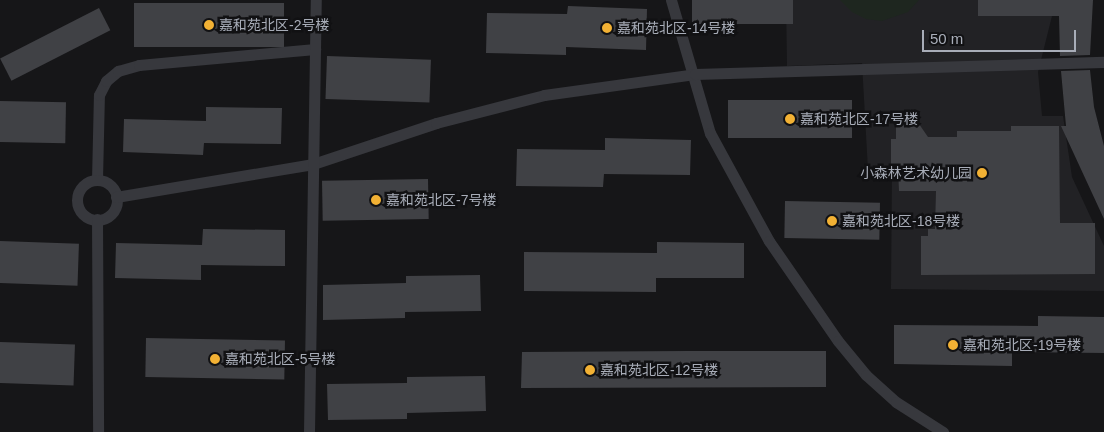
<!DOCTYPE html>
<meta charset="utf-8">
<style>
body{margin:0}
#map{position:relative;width:1104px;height:432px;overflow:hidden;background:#161618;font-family:Arial,"Noto Sans SC",sans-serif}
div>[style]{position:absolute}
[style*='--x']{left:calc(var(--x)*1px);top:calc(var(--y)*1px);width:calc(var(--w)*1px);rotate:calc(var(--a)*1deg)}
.built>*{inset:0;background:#222225}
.green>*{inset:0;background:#1e261f}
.building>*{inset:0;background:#404145;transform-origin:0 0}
.lane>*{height:11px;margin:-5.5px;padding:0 5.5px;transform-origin:5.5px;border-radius:5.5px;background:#37383d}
.lane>.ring{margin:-5.5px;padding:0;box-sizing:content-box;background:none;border:11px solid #37383d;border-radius:50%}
.dots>*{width:14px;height:14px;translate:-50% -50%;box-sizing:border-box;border:2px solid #111113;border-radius:50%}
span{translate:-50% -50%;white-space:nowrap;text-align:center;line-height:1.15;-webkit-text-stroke:5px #111113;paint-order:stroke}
.poi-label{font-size:14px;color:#a8adb8}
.left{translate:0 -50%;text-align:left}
.right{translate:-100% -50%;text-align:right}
.scale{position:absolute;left:922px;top:30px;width:154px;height:22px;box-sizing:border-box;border:2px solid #a8adb8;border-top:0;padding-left:6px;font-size:15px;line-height:18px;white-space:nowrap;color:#a8adb8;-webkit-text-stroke:4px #111113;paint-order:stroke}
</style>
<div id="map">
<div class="built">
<div style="clip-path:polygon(786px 0,1056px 0,1038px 72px,1042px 116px,1063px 116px,1072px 177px,1104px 246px,1104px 291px,891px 289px,892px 169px,868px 170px,862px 63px,787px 66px)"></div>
</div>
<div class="green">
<div style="clip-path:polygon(840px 0,919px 0,908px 12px,882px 21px,866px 19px,852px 12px)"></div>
</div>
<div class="building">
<div style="left:692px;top:0;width:101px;height:24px"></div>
<div style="clip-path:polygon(978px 0,1093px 0,1090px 55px,1060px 56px,1059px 16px,978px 16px)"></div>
<div style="left:134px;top:3px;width:150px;height:44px"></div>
<div style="clip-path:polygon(568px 6px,647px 9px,646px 50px,566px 47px,566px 55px,486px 53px,487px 13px,567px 14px)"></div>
<div style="left:99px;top:8px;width:25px;height:111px;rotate:63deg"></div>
<div style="left:327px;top:56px;width:104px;height:43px;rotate:2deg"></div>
<div style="clip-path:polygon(1090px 70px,1094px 107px,1104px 146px,1104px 219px,1061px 126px,1066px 126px,1061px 71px)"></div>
<div style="left:728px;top:100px;width:124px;height:38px"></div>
<div style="left:0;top:101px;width:66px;height:41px;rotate:1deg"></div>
<div style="clip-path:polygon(206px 107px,282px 108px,281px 144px,204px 143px,203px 155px,123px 152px,124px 119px,206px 121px)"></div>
<div style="clip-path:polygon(896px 124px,919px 124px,928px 137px,957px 137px,957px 131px,1011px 131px,1011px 126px,1059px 126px,1060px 223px,1095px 223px,1095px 274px,921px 275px,921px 236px,928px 236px,928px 229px,935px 229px,936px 191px,899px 191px,898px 168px,891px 168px,891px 139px,896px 139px)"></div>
<div style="clip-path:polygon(605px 138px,691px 140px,690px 175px,604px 174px,603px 187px,516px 186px,517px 149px,605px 150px)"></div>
<div style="left:428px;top:179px;width:40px;height:106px;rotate:89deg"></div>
<div style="left:785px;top:201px;width:95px;height:37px;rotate:1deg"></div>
<div style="clip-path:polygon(203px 229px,285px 230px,285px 266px,201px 265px,201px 280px,115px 278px,116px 243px,202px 245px)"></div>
<div style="left:0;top:241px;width:79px;height:42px;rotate:2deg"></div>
<div style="clip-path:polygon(657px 242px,744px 243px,744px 278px,656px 278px,656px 292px,524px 291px,524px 252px,657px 253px)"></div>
<div style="clip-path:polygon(480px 275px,481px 311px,405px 312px,405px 318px,323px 320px,323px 285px,406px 283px,406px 276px)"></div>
<div style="clip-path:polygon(1038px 316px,1104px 317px,1104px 353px,1012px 352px,1012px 366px,894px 364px,894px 325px,1038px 326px)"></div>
<div style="left:146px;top:338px;width:139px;height:39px;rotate:1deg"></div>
<div style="left:0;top:342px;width:75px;height:41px;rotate:2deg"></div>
<div style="clip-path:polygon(686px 351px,826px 351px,826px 387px,521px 388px,522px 352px)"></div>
<div style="clip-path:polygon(485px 376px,486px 411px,407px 413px,407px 419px,328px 420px,327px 384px,407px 383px,407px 377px)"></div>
</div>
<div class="lane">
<div style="--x:671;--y:0;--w:139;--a:73.7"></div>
<div style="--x:710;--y:133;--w:123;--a:61.4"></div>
<div style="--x:769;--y:241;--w:121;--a:55.4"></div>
<div style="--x:838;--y:341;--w:44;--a:50.5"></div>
<div style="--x:866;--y:375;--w:40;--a:42"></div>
<div style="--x:896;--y:402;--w:56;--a:32.6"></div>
<div style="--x:97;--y:180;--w:85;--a:-88.7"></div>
<div style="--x:99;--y:95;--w:16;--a:-63"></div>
<div style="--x:106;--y:81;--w:16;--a:-40"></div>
<div style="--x:118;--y:71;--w:22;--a:-16"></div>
<div style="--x:139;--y:65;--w:177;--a:-5.2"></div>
<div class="ring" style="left:77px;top:180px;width:29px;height:29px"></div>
<div style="--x:116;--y:197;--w:200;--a:-9.5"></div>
<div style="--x:313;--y:164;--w:130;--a:-18.4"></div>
<div style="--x:436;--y:123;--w:112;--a:-14.5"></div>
<div style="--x:544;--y:95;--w:152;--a:-7.9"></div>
<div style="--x:695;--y:74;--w:409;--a:-1.7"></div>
<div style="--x:97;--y:219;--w:213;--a:89.7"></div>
<div style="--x:309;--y:432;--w:432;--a:-89.1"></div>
</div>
<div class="dots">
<div style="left:209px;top:25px;background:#f2b134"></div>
<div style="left:607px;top:28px;background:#f2b134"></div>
<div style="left:790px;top:119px;background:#f2b134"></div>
<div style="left:982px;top:173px;background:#f2b134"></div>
<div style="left:376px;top:200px;background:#f2b134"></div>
<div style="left:832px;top:221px;background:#f2b134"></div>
<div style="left:953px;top:345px;background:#f2b134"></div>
<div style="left:215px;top:359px;background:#f2b134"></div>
<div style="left:590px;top:370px;background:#f2b134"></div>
</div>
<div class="poi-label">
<span class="left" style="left:219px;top:25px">嘉和苑北区-2号楼</span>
<span class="left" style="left:617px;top:28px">嘉和苑北区-14号楼</span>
<span class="left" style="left:800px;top:119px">嘉和苑北区-17号楼</span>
<span class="right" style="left:972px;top:173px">小森林艺术幼儿园</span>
<span class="left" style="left:386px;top:200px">嘉和苑北区-7号楼</span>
<span class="left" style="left:842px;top:221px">嘉和苑北区-18号楼</span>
<span class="left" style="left:963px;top:345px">嘉和苑北区-19号楼</span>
<span class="left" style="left:225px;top:359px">嘉和苑北区-5号楼</span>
<span class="left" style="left:600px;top:370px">嘉和苑北区-12号楼</span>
</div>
<div class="scale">50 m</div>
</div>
